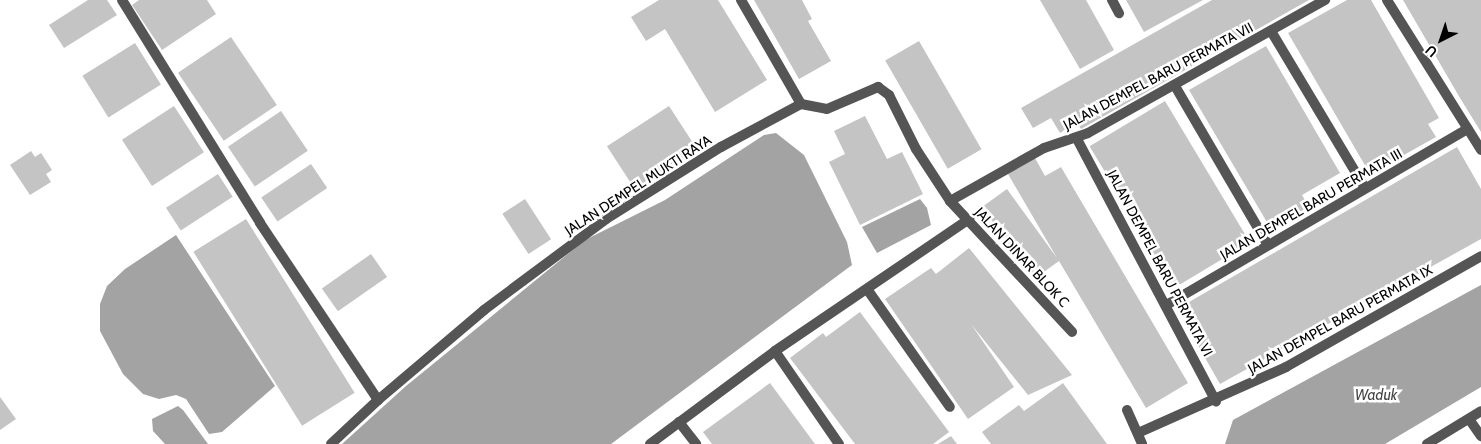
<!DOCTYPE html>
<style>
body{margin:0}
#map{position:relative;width:1481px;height:444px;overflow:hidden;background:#fff;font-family:Cabin,sans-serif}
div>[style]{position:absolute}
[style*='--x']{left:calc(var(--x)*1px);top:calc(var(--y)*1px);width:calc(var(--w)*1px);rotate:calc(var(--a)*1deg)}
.water>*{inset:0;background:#a3a3a3}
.building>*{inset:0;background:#c4c4c4;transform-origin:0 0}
.minor>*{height:10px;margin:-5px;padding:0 5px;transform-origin:5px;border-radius:5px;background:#555}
span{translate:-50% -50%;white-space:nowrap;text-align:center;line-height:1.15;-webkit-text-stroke:5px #fff;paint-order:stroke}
.street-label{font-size:14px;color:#000}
.water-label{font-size:15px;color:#444;font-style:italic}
.north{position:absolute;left:1416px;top:15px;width:50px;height:50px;-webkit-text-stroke:4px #fff;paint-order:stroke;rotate:221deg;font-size:14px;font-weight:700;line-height:20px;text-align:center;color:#000}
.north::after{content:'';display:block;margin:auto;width:18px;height:22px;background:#000;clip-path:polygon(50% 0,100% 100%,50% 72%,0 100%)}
</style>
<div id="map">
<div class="water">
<div style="clip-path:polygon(776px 133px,804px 155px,847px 242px,852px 265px,611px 444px,342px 444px,406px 386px,585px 240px,665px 200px,764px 135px)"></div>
<div style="clip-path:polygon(920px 199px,927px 208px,931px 225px,877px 253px,862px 227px)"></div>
<div style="clip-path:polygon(176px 235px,275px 386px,222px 432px,209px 434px,186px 399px,176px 395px,159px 399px,143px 394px,123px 374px,100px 331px,100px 304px,107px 286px,125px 269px)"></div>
<div style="clip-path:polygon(1481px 285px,1481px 387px,1385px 444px,1225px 444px,1233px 420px)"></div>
<div style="clip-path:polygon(178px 406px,183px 410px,208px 444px,165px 444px,153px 431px,152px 419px)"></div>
</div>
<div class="building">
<div style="clip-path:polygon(88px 0,107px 0,117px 15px,64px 48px,49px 25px)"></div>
<div style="clip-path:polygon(139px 0,207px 0,216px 14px,162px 50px,132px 5px)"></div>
<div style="clip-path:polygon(659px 0,718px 0,767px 80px,715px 112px,665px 29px,646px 41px,631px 17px)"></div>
<div style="clip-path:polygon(754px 0,802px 0,812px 19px,808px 21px,831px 61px,799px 79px)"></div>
<div style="clip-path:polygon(1040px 0,1086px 0,1114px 50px,1080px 69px)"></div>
<div style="clip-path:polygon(1126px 0,1203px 0,1144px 32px)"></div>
<div style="clip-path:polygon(1212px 0,1309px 0,1081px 129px,1077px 123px,1060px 133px,1051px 118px,1033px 128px,1021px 108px)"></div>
<div style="clip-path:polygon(1347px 0,1371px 0,1439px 118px,1428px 124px,1436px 137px,1370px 174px,1288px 33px)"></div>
<div style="clip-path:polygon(1403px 0,1481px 0,1481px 132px,1460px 98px)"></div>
<div style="left:231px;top:37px;width:82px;height:64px;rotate:56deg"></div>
<div style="left:919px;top:41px;width:125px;height:39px;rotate:60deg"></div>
<div style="left:135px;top:43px;width:49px;height:62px;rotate:58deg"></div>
<div style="clip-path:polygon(1266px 46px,1340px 173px,1302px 195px,1309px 207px,1271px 229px,1189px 90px)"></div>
<div style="left:1165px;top:101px;width:165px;height:88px;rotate:59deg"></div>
<div style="left:174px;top:106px;width:55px;height:62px;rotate:57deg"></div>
<div style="left:669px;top:106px;width:51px;height:74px;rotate:57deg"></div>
<div style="left:281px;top:111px;width:48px;height:64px;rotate:56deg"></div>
<div style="clip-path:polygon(865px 116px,887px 159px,902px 152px,923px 194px,860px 225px,829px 162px,845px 154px,834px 131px)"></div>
<div style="clip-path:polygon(1457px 147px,1481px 189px,1481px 239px,1220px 384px,1177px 309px)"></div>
<div style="clip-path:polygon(31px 151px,35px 157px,41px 153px,52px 170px,46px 174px,51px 182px,30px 195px,10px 165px)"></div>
<div style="clip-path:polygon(1035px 158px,1045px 176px,1061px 167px,1188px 383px,1146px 408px,1059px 261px,1034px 279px,982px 207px,1007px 189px,1057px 258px,1008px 174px)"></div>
<div style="left:311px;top:164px;width:29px;height:60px;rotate:56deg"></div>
<div style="left:218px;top:174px;width:27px;height:62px;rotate:57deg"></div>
<div style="left:525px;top:199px;width:48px;height:27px;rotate:57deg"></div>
<div style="left:246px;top:219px;width:205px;height:62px;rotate:58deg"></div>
<div style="clip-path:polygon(969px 248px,1072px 375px,1028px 395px,971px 324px,1014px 387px,968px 419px,885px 299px,931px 268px,936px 274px)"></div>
<div style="left:371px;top:254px;width:28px;height:60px;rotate:55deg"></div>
<div style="clip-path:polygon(860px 312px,949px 432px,933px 444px,855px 444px,790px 358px,823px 333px,826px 337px)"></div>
<div style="clip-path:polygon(770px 383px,815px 444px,712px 444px,703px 432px)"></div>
<div style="clip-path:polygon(1063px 383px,1107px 444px,991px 444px,982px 432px,1019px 405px,1024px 411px)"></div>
<div style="clip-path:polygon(0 397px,16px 419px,0 430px)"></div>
<div style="clip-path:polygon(951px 436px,957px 444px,938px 444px)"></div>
</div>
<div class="minor">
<div style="--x:122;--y:0;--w:262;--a:58.2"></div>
<div style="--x:260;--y:223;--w:213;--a:56.3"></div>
<div style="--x:741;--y:0;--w:120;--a:60"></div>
<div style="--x:1112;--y:0;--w:15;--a:62"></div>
<div style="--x:1387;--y:0;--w:177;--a:57.9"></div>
<div style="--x:1271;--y:31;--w:183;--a:59.1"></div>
<div style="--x:1175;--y:86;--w:184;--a:59.7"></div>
<div style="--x:1077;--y:139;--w:297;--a:62.1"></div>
<div style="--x:950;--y:201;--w:108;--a:-29.4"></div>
<div style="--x:1044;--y:148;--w:46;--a:-18.8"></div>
<div style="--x:1088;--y:133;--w:272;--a:-29.3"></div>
<div style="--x:867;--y:289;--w:144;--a:54.9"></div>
<div style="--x:1168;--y:304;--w:347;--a:-30.3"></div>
<div style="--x:775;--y:351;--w:113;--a:55.5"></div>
<div style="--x:1127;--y:410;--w:37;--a:66"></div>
<div style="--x:1469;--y:419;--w:21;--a:55"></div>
<div style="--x:679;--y:422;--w:28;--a:52"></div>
<div style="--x:1138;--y:433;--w:162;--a:-24"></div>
<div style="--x:1286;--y:367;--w:224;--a:-29.6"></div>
<div style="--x:331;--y:444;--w:64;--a:-43.1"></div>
<div style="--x:378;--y:400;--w:139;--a:-40.3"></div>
<div style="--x:484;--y:310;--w:152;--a:-36.7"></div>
<div style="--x:606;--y:219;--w:136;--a:-32.1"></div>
<div style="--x:721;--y:147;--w:91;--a:-28.3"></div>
<div style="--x:801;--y:104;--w:26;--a:11"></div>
<div style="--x:827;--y:109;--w:56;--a:-23.3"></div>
<div style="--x:878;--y:87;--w:14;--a:36"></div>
<div style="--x:889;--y:95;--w:60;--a:63.4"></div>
<div style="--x:916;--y:149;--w:62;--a:56.8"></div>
<div style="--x:950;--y:201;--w:179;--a:47"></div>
<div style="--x:650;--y:444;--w:156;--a:-36.6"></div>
<div style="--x:775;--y:351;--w:235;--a:-34.2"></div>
<div style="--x:1427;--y:444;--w:63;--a:-31.4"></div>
</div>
<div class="street-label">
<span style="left:1158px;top:76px;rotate:-28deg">JALAN DEMPEL BARU PERMATA VII</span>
<span style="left:638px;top:185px;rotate:-33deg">JALAN DEMPEL MUKTI RAYA</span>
<span style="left:1311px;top:204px;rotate:-30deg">JALAN DEMPEL BARU PERMATA III</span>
<span style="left:1022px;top:257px;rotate:47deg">JALAN DINAR BLOK C</span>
<span style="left:1160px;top:263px;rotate:62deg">JALAN DEMPEL BARU PERMATA VI</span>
<span style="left:1340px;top:319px;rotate:-29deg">JALAN DEMPEL BARU PERMATA IX</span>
</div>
<div class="water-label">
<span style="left:1376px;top:396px">Waduk</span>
</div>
<div class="north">U</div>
</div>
